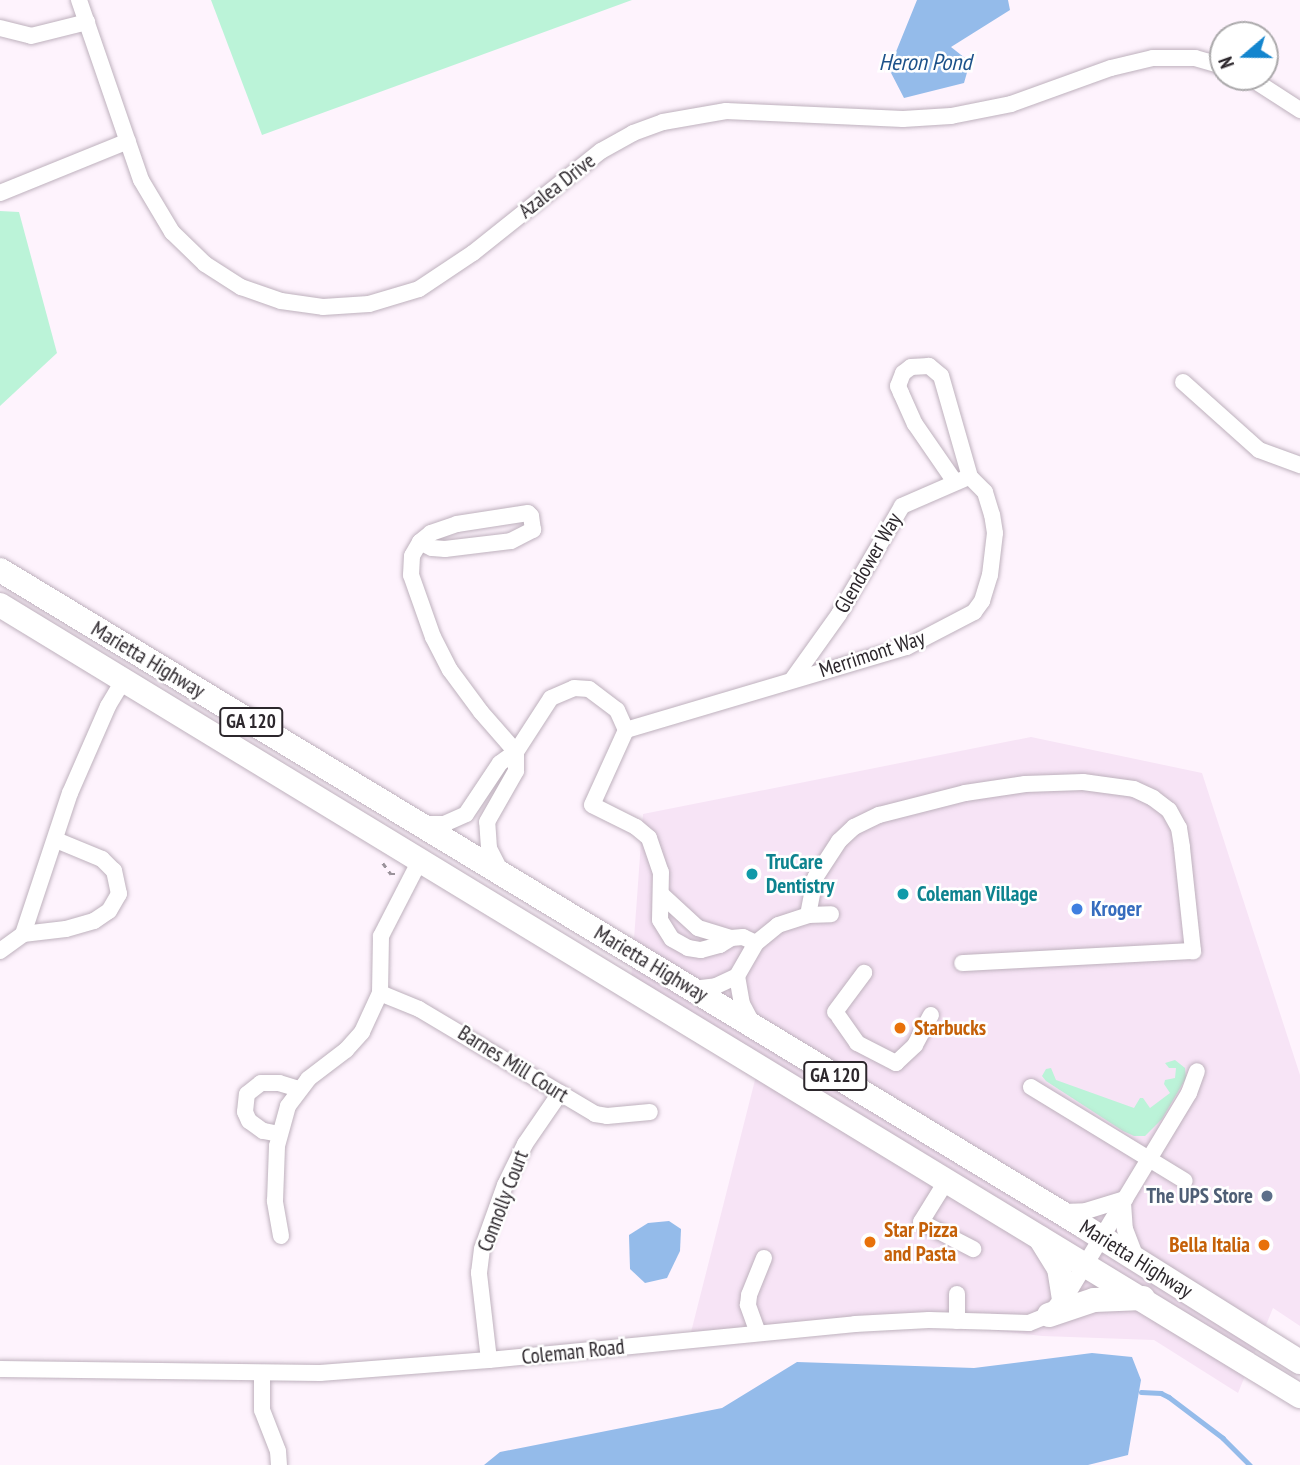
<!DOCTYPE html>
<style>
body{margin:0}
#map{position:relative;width:1300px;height:1465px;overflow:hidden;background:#fef3fd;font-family:"PT Sans Narrow",sans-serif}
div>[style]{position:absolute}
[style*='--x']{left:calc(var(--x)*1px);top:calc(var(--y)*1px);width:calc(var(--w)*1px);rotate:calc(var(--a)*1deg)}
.built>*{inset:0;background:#f7e4f6}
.green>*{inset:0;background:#bbf3d8}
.water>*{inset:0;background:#94bbea}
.stream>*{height:4.5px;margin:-2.25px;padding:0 2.25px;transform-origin:2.25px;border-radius:2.25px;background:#94bbea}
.path>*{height:2.5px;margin-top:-1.25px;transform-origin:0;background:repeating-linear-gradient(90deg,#9a929a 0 5px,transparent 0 10px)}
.roads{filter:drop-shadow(0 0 2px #beb1bd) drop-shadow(0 0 2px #beb1bd)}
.minor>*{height:16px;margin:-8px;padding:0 8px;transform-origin:8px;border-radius:8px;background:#fff}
.highway>*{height:24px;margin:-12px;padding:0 12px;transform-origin:12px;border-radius:12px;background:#fff}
.dots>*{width:19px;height:19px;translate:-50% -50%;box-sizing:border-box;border:4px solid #fff;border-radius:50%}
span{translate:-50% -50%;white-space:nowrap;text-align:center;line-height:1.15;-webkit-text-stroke:5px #fff;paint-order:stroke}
.shield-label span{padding:2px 5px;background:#fff;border:2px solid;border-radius:5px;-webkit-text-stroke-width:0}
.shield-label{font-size:19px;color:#2c272c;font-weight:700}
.street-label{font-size:21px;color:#2c272c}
.culture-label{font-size:21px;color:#0d838f;font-weight:700}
.left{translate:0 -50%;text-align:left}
.shop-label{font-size:21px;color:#366cbe;font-weight:700}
.food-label{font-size:21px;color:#c56008;font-weight:700}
.right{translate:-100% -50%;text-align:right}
.service-label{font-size:21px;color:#4e5e75;font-weight:700}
.water-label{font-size:23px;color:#1c518a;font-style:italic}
.north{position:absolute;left:1209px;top:21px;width:70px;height:70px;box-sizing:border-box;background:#fff;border:2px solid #aba9ab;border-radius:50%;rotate:250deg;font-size:19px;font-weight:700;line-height:28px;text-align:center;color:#2c272c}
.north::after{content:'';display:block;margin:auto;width:24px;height:32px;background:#1385ce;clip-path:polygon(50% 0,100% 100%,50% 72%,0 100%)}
</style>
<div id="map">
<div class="built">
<div style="clip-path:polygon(1031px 737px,1202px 773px,1300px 1075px,1300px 1326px,1273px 1308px,1238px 1393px,1154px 1340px,1042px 1336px,901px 1320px,688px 1344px,756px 1076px,630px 995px,643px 814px)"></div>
</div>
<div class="green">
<div style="clip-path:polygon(211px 0,632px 0,262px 135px)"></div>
<div style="clip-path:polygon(0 211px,19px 212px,57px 353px,0 406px)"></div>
<div style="clip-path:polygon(1175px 1060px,1185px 1068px,1186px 1078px,1162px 1119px,1145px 1136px,1134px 1136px,1123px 1131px,1046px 1081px,1042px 1076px,1046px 1069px,1051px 1068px,1056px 1080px,1134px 1108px,1140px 1098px,1143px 1098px,1150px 1108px,1170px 1093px,1164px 1084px,1165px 1080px,1175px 1078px,1176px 1068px,1169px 1068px,1165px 1063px)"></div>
</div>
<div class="water">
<div style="clip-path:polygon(917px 0,1008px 0,1010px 10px,951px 47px,970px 62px,964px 83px,904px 98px,889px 69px)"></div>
<div style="clip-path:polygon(669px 1221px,681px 1229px,680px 1251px,667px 1278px,645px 1283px,630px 1269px,629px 1235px,648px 1223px)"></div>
<div style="clip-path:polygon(1092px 1353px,1132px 1357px,1141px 1380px,1128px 1455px,1088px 1465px,484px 1465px,500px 1452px,722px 1408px,797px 1362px,974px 1368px)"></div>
</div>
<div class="stream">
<div style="--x:1141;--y:1392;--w:20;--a:3"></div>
<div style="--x:1161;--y:1393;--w:9;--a:27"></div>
<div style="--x:1169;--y:1397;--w:68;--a:37.2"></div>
<div style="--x:1223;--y:1438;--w:38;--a:45"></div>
</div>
<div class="path">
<div style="--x:383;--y:863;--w:14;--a:54"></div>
<div style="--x:391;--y:874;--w:4;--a:0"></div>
</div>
<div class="roads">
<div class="minor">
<div style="--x:79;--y:0;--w:190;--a:71"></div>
<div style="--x:141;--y:180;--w:61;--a:59.2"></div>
<div style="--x:172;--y:232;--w:46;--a:44.1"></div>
<div style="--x:205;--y:264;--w:43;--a:32.6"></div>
<div style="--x:241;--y:287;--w:42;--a:19.3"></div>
<div style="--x:281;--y:301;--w:42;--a:8.1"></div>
<div style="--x:323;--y:307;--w:46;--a:-3.7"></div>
<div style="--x:369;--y:304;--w:52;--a:-16.7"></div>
<div style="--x:419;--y:289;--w:65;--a:-33.7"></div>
<div style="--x:473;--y:253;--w:164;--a:-38.6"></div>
<div style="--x:601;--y:151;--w:37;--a:-29"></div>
<div style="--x:633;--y:133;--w:32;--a:-20"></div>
<div style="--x:663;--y:122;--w:64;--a:-9.9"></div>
<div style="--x:726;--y:111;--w:177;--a:2.6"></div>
<div style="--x:903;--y:119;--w:48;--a:-3.6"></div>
<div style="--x:951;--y:116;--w:61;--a:-11.3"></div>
<div style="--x:1011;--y:104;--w:106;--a:-19.8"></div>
<div style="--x:1111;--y:68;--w:43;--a:-13.4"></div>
<div style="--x:1153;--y:58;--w:42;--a:0"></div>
<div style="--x:1195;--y:58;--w:29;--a:16"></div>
<div style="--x:0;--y:28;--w:32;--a:14"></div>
<div style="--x:31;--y:36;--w:58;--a:-14"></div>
<div style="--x:1249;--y:77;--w:61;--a:32.9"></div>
<div style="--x:0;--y:193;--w:138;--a:-22.1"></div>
<div style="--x:1183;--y:382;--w:102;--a:41.8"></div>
<div style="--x:1259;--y:450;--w:44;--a:20.1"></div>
<div style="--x:420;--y:542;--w:13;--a:27"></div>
<div style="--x:432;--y:548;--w:13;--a:4"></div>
<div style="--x:445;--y:549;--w:66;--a:-6.9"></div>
<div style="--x:511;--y:541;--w:25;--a:-27"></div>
<div style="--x:533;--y:530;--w:14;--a:-98"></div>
<div style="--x:531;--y:516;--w:4;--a:-135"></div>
<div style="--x:528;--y:513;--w:72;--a:171.2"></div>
<div style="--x:457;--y:524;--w:28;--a:161"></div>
<div style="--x:431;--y:533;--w:14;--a:141"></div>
<div style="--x:420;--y:542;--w:16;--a:120"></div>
<div style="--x:412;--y:556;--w:19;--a:93"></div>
<div style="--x:411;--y:575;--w:66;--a:70.5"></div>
<div style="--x:433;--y:637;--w:37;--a:63"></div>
<div style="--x:450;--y:670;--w:52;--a:53.6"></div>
<div style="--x:481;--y:712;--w:53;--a:48.8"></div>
<div style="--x:792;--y:680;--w:81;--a:-54.5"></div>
<div style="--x:839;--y:614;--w:125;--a:-59.7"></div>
<div style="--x:902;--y:506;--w:68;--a:-23.5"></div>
<div style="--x:626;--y:730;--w:293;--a:-16.5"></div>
<div style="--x:907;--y:647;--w:76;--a:-27.6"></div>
<div style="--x:974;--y:612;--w:14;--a:-54"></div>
<div style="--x:982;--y:601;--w:27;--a:-73"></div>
<div style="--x:990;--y:575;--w:42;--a:-83.2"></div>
<div style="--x:995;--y:533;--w:18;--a:-99"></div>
<div style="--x:992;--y:515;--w:24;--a:-107"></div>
<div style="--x:985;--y:492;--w:21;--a:-135"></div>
<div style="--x:970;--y:477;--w:105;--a:-106"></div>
<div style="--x:941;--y:376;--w:16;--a:-140"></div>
<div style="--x:929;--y:366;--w:18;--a:177"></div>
<div style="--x:911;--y:367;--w:10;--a:143"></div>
<div style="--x:903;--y:373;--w:14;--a:111"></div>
<div style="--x:898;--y:386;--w:8;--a:67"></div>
<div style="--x:901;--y:393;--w:34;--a:66"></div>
<div style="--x:915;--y:424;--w:70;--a:55.4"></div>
<div style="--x:425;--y:824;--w:19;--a:0"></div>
<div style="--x:444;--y:824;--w:24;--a:-24"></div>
<div style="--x:466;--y:814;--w:61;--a:-56.3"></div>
<div style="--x:500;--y:763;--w:19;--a:-35"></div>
<div style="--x:516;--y:752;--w:64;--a:-57.1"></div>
<div style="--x:551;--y:698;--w:25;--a:-23"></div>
<div style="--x:574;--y:688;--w:15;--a:4"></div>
<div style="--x:589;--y:689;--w:35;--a:37"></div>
<div style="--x:617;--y:710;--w:22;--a:66"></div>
<div style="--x:626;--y:730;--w:82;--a:114.4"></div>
<div style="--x:592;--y:805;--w:49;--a:26.6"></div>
<div style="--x:636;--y:827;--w:17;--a:40"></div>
<div style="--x:649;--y:838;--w:36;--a:71"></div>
<div style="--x:661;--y:872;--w:48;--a:91.2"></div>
<div style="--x:660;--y:920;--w:22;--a:58"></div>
<div style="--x:672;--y:939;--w:18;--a:29"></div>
<div style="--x:688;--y:948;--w:13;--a:9"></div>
<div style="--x:701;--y:950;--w:20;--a:-15"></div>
<div style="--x:720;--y:945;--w:13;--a:-32"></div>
<div style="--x:501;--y:872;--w:27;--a:-117"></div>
<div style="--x:489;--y:848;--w:26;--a:-94"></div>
<div style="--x:487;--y:822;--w:59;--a:-60.4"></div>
<div style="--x:516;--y:771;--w:19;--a:-90"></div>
<div style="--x:662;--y:895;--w:49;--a:42.5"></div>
<div style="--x:698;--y:928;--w:34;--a:17"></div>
<div style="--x:731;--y:938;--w:12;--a:-5"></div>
<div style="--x:743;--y:937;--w:14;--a:25"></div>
<div style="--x:808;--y:915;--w:38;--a:-79"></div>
<div style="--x:815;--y:878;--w:44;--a:-57"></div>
<div style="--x:839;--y:841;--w:21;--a:-43"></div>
<div style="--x:854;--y:827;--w:28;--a:-26"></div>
<div style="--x:879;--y:815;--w:89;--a:-14.3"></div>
<div style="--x:965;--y:793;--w:61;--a:-8.5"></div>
<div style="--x:1025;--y:784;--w:58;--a:-2"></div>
<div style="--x:1083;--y:782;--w:51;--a:7.8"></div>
<div style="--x:1134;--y:789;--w:21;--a:25"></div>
<div style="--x:1153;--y:798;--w:20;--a:37"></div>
<div style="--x:1169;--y:810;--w:21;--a:61"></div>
<div style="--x:1179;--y:828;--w:20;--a:81"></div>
<div style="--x:1182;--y:848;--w:104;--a:83.9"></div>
<div style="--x:1193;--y:951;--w:231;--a:177"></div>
<div style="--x:23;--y:934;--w:149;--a:-71.6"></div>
<div style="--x:70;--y:793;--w:95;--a:-66.4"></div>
<div style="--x:108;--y:706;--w:31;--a:-59"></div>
<div style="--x:0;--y:951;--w:29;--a:-36"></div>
<div style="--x:23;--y:934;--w:43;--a:-6.6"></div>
<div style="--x:66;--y:929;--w:29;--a:-16"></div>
<div style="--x:94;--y:921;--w:18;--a:-34"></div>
<div style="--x:109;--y:911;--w:20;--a:-60"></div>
<div style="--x:119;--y:894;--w:24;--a:-102"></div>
<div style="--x:114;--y:871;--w:17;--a:-135"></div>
<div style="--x:102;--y:859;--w:50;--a:-157.6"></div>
<div style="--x:737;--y:976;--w:28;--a:80"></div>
<div style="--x:742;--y:1004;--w:21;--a:62"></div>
<div style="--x:693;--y:989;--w:23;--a:-7"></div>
<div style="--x:716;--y:986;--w:23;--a:-25"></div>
<div style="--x:737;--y:976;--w:38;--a:-60"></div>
<div style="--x:756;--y:943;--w:28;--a:-39"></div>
<div style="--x:778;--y:925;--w:32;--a:-18"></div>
<div style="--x:808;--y:915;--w:23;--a:-2"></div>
<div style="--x:380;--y:993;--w:42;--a:22.3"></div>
<div style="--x:419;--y:1009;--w:205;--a:30.8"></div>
<div style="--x:595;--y:1114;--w:12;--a:9"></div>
<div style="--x:607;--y:1116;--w:43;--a:-5.3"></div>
<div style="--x:835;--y:1012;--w:49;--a:-53.4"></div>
<div style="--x:839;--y:1017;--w:32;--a:55"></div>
<div style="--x:857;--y:1043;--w:44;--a:27.1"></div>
<div style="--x:896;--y:1063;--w:26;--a:-43"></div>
<div style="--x:915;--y:1045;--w:34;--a:-62"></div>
<div style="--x:1031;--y:1087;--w:180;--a:31.4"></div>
<div style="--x:279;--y:1134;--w:16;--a:-169"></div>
<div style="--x:263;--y:1131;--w:17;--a:-144"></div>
<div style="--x:249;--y:1121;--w:10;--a:-114"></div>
<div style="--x:245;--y:1112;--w:18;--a:-84"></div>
<div style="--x:247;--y:1094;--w:18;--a:-38"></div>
<div style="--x:261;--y:1083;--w:18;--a:0"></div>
<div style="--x:279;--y:1083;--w:21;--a:17"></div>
<div style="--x:947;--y:1180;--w:49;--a:121.8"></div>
<div style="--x:921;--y:1222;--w:59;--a:27.4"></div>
<div style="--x:1123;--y:1203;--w:26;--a:86"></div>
<div style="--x:1125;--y:1229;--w:31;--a:69"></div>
<div style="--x:1063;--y:1212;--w:23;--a:-2"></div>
<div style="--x:1086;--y:1211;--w:41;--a:-17.1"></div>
<div style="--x:281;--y:1236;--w:36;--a:-100"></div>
<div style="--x:275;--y:1201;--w:55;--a:-87.9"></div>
<div style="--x:277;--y:1146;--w:41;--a:-74.6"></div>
<div style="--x:288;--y:1106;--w:34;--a:-53"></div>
<div style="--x:308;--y:1079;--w:48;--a:-37.3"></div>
<div style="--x:346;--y:1050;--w:24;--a:-48"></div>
<div style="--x:362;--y:1032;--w:43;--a:-65.2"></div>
<div style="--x:380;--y:993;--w:57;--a:-89"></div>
<div style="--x:381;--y:936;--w:85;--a:-62.8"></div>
<div style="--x:957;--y:1321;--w:27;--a:-90"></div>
<div style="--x:758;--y:1333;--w:30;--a:-110"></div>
<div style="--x:748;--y:1305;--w:10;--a:-84"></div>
<div style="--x:749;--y:1295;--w:40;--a:-68"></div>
<div style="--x:489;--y:1360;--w:88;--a:-96.6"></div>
<div style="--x:479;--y:1273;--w:24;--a:-83"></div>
<div style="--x:482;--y:1249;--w:68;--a:-70.2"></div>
<div style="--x:505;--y:1185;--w:46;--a:-64"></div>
<div style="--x:525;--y:1144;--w:62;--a:-55.5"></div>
<div style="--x:0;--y:1369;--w:320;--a:0.7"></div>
<div style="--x:320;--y:1373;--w:169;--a:-4.4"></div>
<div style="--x:489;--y:1360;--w:368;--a:-5.6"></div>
<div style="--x:855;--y:1324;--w:74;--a:-3.1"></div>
<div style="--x:929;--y:1320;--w:100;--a:1.7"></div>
<div style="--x:1029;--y:1323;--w:22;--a:-22"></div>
<div style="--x:1049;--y:1315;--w:35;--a:-51"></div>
<div style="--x:1071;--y:1288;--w:228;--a:-58.8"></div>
<div style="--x:1189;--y:1093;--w:23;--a:-70"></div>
<div style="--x:262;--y:1374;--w:36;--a:90"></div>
<div style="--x:262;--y:1410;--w:44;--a:68.7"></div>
<div style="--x:278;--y:1451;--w:14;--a:86"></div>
</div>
<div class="highway">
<div style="--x:0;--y:570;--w:1266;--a:31.2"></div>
<div style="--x:1083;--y:1226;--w:256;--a:32.1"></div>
<div style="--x:0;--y:605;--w:1522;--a:31.32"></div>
<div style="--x:1040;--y:1238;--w:36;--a:58"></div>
<div style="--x:1059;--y:1268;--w:30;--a:81"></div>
<div style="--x:1049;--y:1315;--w:47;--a:-18.4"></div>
<div style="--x:1094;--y:1300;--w:49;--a:-2.3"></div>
</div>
</div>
<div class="dots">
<div style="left:752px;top:874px;background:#0f9aa8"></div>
<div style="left:903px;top:894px;background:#0f9aa8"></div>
<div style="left:1077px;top:909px;background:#3f7fe0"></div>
<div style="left:900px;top:1028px;background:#e8710a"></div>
<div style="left:1267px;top:1196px;background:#5c6f8a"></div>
<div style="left:870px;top:1242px;background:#e8710a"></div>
<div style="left:1264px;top:1245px;background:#e8710a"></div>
</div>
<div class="shield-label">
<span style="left:251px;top:722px">GA 120</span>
<span style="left:835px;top:1076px">GA 120</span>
</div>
<div class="street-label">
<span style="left:557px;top:186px;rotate:-38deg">Azalea Drive</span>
<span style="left:868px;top:563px;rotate:-60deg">Glendower Way</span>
<span style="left:872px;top:654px;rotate:-18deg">Merrimont Way</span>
<span style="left:148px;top:660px;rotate:31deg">Marietta Highway</span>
<span style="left:651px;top:964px;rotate:31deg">Marietta Highway</span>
<span style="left:513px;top:1064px;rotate:32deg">Barnes Mill Court</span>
<span style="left:503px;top:1201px;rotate:-69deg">Connolly Court</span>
<span style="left:1136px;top:1259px;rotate:32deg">Marietta Highway</span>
<span style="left:573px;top:1352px;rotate:-6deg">Coleman Road</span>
</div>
<div class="culture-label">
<span class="left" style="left:766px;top:874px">TruCare<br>Dentistry</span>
<span class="left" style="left:917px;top:894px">Coleman Village</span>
</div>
<div class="shop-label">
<span class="left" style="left:1091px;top:909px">Kroger</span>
</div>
<div class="food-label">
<span class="left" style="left:914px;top:1028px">Starbucks</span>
<span class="left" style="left:884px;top:1242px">Star Pizza<br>and Pasta</span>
<span class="right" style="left:1250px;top:1245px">Bella Italia</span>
</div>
<div class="service-label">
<span class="right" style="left:1253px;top:1196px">The UPS Store</span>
</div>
<div class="water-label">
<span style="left:925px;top:62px">Heron Pond</span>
</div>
<div class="north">N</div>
</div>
